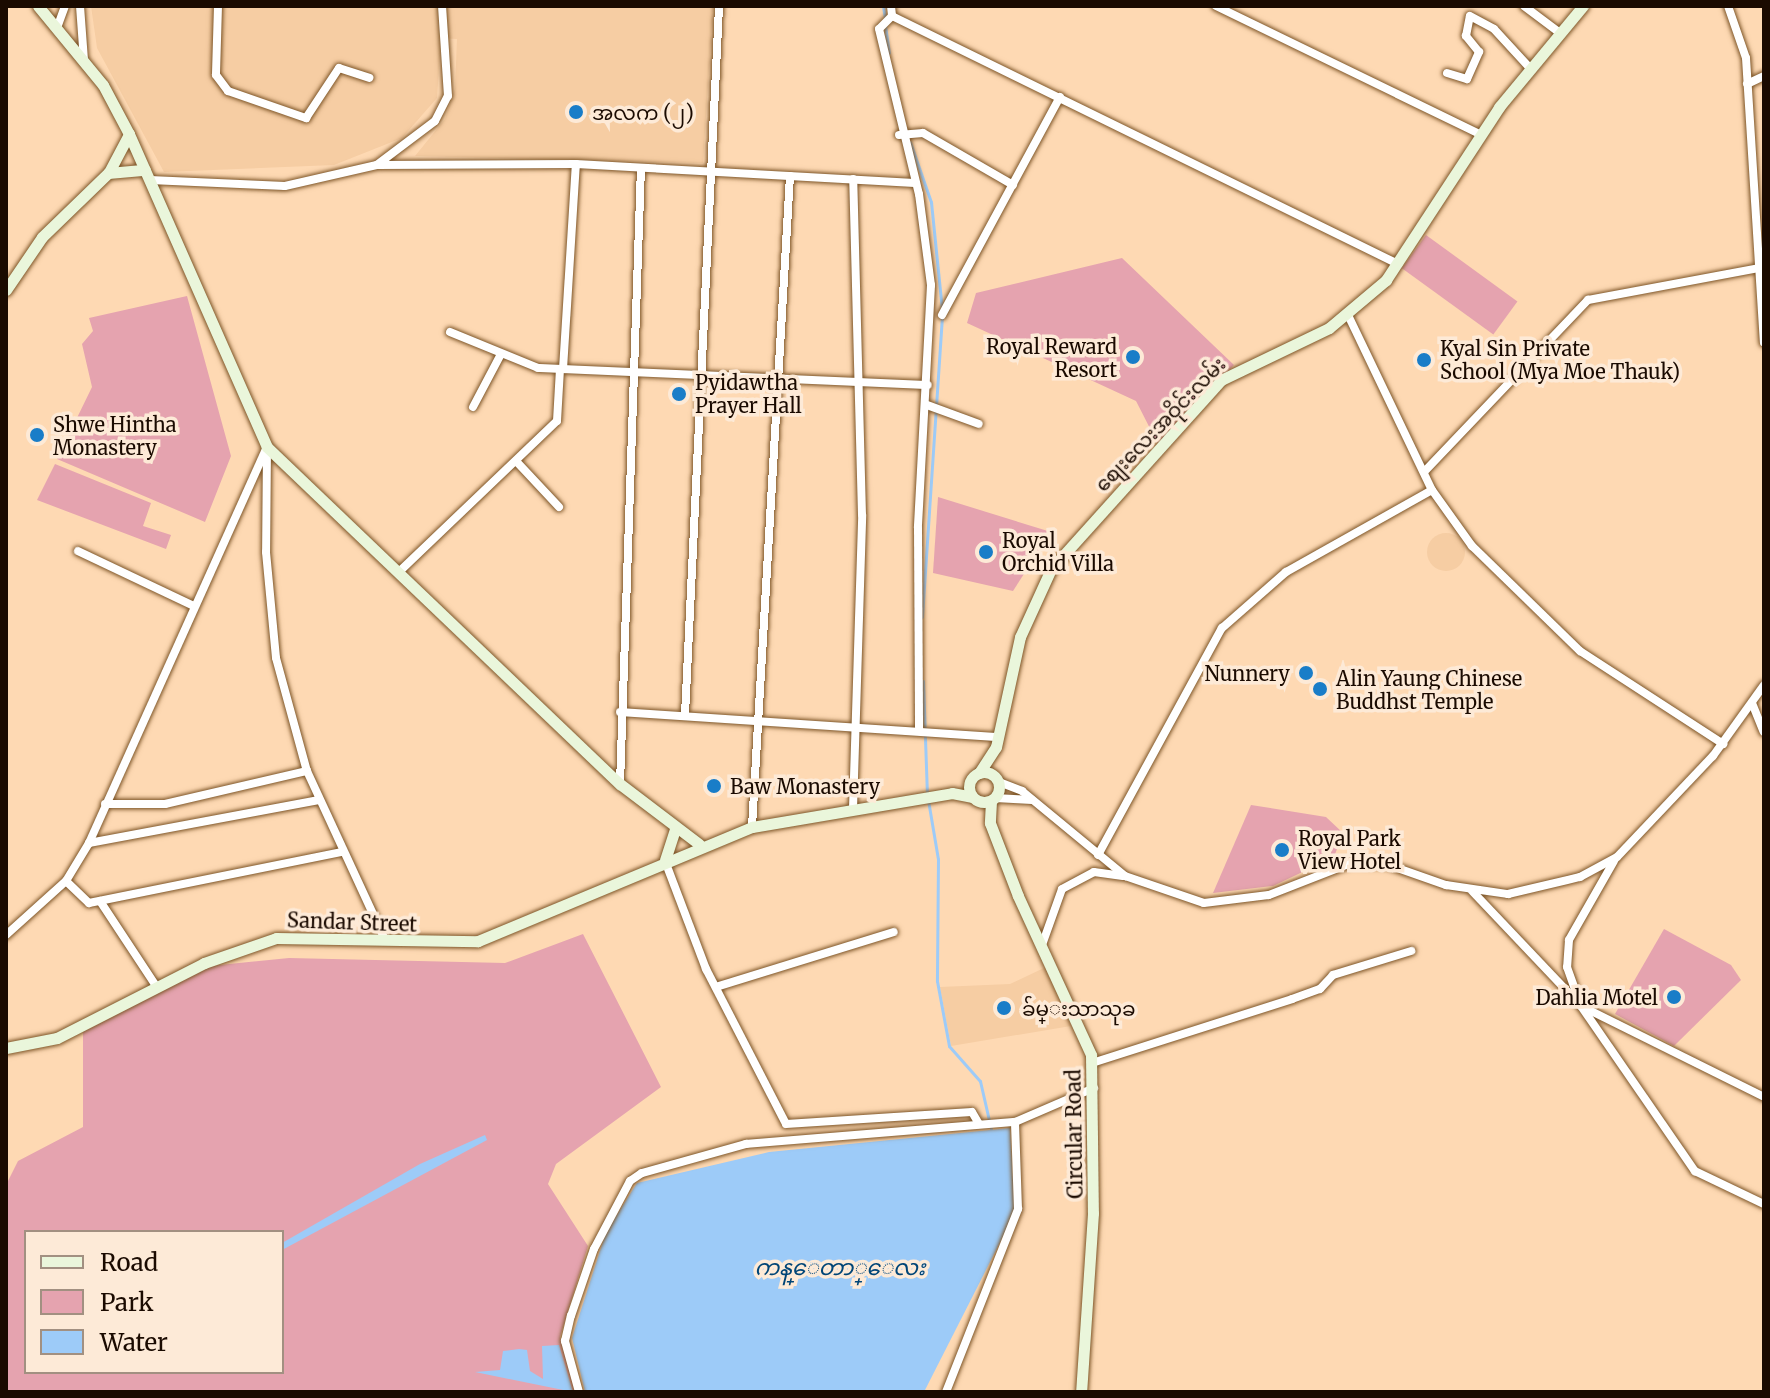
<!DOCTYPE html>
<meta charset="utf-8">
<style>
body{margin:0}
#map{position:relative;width:1770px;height:1398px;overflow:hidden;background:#fed9b3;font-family:Merriweather,"Noto Sans Myanmar",serif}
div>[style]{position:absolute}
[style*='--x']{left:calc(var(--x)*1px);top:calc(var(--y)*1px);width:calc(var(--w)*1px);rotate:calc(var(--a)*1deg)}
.built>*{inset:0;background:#f6cda3}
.round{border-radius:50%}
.green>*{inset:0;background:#e5a3af;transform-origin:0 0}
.water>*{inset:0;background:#9dcbf8}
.stream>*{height:3px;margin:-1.5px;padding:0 1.5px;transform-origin:1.5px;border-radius:1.5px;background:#9dcbf8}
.roads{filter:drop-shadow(0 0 2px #7d5527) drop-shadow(0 0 2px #7d5527)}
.street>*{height:8px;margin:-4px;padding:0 4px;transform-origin:4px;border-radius:4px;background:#fff}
.secondary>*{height:11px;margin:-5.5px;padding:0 5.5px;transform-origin:5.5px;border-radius:5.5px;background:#eaf6db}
.secondary>.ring{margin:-5.5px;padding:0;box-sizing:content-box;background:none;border:11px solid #eaf6db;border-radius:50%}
.dots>*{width:22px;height:22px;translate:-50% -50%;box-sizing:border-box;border:4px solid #fdead7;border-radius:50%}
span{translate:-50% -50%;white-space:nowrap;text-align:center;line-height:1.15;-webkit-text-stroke:7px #fdead7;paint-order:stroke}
.poi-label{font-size:20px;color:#1a0a00}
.left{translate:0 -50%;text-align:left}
.right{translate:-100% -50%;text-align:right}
.street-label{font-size:20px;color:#1a0a00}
.water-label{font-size:22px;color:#004577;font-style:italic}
.frame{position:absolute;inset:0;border:8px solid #1a0a00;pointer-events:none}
.legend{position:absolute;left:24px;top:1230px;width:260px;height:144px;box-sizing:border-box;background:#fdead7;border:2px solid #a29081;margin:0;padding:10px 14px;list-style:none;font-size:24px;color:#1a0a00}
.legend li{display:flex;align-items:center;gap:16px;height:40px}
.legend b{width:40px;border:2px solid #a29081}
</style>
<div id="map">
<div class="built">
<div style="clip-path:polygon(91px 6px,713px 6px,703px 163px,415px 156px,445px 119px,455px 89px,457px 39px,441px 38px,437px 98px,402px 138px,334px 165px,164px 172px,97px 48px)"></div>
<div class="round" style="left:1427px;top:533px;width:38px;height:38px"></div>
<div style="clip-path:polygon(1046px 967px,1071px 1026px,951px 1046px,940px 987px,1010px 984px)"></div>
</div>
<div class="green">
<div style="left:1426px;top:235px;width:113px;height:41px;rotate:36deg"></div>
<div style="clip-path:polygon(1122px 258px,1234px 365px,1158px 444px,1136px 401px,967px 323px,976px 293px)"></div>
<div style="clip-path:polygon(187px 296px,231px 456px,205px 522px,57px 459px,92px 387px,82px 344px,93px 331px,89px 318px)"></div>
<div style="clip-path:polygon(55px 464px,151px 503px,143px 526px,171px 535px,166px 549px,37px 500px)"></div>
<div style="clip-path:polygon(938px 497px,1051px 532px,1013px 591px,933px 573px)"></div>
<div style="clip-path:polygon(1251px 805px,1326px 817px,1343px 833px,1334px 857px,1273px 886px,1213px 893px)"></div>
<div style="clip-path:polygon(1664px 929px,1731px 965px,1741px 980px,1674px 1046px,1615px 1014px)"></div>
<div style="clip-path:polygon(evenodd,583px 934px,661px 1087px,556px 1164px,548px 1184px,588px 1246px,560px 1337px,575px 1392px,6px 1392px,6px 1185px,18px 1161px,83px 1127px,83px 1032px,210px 966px,289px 958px,505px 963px,583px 934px,26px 1232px,282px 1232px,282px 1372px,26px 1372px,26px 1232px)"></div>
</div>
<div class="water">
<div style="clip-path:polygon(1010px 1128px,1015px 1213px,924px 1392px,585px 1392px,572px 1338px,606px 1232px,637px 1183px,769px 1152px)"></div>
<div style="clip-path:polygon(485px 1135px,487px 1140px,282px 1250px,282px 1243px,420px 1164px)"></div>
<div style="clip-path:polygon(559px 1345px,573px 1392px,475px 1372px,500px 1370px,503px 1351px,519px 1349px,527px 1350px,530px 1371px,543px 1379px,542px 1346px)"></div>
</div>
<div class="stream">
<div style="--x:883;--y:6;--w:12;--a:81"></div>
<div style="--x:885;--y:25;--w:28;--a:82"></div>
<div style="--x:910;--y:142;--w:64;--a:70.7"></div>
<div style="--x:931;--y:202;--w:109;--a:84.2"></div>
<div style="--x:922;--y:617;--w:301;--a:-86.2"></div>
<div style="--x:923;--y:681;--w:112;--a:88"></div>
<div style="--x:928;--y:800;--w:60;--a:80.4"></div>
<div style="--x:938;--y:859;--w:122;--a:90.5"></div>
<div style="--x:937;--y:981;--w:66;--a:79.5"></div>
<div style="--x:949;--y:1046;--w:47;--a:48.5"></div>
<div style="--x:980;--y:1081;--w:49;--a:77.1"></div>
</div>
<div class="roads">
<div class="street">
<div style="--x:80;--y:6;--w:54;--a:85.8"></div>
<div style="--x:218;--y:6;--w:69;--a:91.7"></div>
<div style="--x:216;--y:75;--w:20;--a:53"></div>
<div style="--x:228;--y:91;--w:83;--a:19.1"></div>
<div style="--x:306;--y:118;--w:60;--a:-56.6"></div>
<div style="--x:339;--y:68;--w:32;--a:18"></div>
<div style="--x:891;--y:6;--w:10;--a:84"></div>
<div style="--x:892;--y:16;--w:18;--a:135"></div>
<div style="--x:879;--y:29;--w:170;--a:76.4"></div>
<div style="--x:919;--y:194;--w:92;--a:82.5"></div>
<div style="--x:931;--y:285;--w:243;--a:93.1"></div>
<div style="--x:918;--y:528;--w:203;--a:89.7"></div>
<div style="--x:1216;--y:6;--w:293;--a:25.9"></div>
<div style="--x:1524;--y:6;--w:45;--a:36.9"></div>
<div style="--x:1728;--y:6;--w:55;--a:70.9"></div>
<div style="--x:1746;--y:58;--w:285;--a:86.4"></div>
<div style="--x:892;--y:16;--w:564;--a:26.11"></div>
<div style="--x:57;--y:28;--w:23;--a:-70"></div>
<div style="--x:1447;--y:73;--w:21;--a:17"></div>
<div style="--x:1467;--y:79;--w:30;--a:-66"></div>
<div style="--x:1479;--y:52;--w:21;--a:-129"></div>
<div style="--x:1466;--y:36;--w:20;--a:-79"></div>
<div style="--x:1470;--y:16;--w:27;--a:28"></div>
<div style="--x:1494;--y:29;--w:52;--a:47.4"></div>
<div style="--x:1747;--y:84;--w:19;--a:-25"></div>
<div style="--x:899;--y:135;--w:24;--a:-5"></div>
<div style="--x:923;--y:133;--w:104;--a:30"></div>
<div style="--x:378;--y:164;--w:71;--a:-37"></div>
<div style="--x:435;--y:121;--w:28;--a:-63"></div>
<div style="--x:448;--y:96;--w:90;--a:-93.8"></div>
<div style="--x:150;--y:180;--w:135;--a:2.5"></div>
<div style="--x:285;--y:186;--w:94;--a:-12.9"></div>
<div style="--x:377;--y:165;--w:199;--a:-0.3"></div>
<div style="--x:576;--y:164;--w:339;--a:3.2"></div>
<div style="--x:942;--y:315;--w:248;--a:-61.6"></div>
<div style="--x:1348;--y:315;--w:194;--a:64.4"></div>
<div style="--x:1432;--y:490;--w:69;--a:54.5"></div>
<div style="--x:1472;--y:546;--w:151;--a:44.2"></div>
<div style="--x:1580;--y:651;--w:171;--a:33"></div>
<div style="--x:450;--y:332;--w:95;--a:22.2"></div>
<div style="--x:538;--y:368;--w:390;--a:2.5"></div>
<div style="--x:563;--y:369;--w:205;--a:-86.4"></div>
<div style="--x:927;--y:405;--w:55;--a:20.1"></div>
<div style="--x:473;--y:407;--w:58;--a:-62.1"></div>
<div style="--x:267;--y:447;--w:105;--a:90.5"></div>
<div style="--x:266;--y:552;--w:106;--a:84.6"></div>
<div style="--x:276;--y:658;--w:117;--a:74.7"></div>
<div style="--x:307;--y:771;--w:186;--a:65.2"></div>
<div style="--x:516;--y:461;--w:63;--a:46.9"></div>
<div style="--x:1424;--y:472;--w:238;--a:-46.4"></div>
<div style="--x:1588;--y:300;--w:179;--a:-10.6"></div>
<div style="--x:78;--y:551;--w:128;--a:25.4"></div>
<div style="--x:402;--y:569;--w:214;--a:-43.7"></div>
<div style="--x:557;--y:421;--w:52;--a:-86.7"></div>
<div style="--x:1752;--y:703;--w:31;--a:68"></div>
<div style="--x:620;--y:712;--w:380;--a:3.8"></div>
<div style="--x:685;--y:715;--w:710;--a:-87.25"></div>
<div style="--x:999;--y:782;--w:25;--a:21"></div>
<div style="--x:1022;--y:791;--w:134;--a:39.5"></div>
<div style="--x:1125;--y:876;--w:83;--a:18.9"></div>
<div style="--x:1204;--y:903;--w:65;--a:-7"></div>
<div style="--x:1269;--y:895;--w:88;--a:-21.3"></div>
<div style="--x:1351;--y:863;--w:35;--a:2"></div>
<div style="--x:1386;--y:864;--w:64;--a:19.3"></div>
<div style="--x:1446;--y:885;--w:63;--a:8.3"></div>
<div style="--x:1508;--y:894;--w:74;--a:-13.3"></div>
<div style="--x:1580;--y:877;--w:42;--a:-28.4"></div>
<div style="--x:1617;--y:857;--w:139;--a:-46.5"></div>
<div style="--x:1713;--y:756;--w:87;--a:-54.3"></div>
<div style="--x:620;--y:784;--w:616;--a:-88.05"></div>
<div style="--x:995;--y:798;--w:37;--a:3"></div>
<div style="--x:105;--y:804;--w:60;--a:0"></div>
<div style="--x:165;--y:804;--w:146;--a:-13.1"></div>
<div style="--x:853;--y:809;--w:294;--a:-88.2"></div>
<div style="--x:862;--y:515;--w:336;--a:-91.5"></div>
<div style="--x:752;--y:827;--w:652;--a:-86.66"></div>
<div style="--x:89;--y:843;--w:234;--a:-10.6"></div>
<div style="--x:1098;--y:855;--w:259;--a:-61.4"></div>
<div style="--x:1222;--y:628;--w:85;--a:-41.2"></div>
<div style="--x:1286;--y:572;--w:167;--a:-29.3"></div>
<div style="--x:665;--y:861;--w:116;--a:69.2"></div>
<div style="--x:706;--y:969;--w:174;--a:62.7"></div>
<div style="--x:786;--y:1124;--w:186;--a:-3.7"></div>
<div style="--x:972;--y:1112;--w:14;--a:60"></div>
<div style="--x:1614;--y:861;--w:91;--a:119.7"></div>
<div style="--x:1569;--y:940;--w:27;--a:94"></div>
<div style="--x:1567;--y:967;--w:41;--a:70.3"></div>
<div style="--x:1581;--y:1006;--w:201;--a:55.4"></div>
<div style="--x:1695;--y:1171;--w:76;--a:25.6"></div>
<div style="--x:66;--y:881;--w:32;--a:44"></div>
<div style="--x:89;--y:903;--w:257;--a:-11.4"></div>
<div style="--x:1472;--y:891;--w:158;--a:46.5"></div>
<div style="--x:1581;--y:1006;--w:204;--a:26.4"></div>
<div style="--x:100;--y:901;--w:102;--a:56.6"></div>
<div style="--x:6;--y:935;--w:81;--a:-42"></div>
<div style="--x:66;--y:881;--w:44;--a:-58.8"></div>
<div style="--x:89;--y:843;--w:434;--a:-65.8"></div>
<div style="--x:1042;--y:945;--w:59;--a:-70.3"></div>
<div style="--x:1062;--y:889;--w:36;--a:-28"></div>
<div style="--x:1094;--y:872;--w:29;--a:8"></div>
<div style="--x:716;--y:987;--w:186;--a:-17.2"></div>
<div style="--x:1092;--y:1063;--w:210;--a:-17.7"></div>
<div style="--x:1292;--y:999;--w:30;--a:-20"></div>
<div style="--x:1320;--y:989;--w:19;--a:-47"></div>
<div style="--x:1333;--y:975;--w:82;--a:-17.1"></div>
<div style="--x:579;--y:1392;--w:53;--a:-105.4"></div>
<div style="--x:565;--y:1341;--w:26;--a:-77"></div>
<div style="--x:571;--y:1316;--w:71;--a:-71.1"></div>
<div style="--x:594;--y:1249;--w:77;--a:-62.1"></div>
<div style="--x:630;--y:1181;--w:14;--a:-34"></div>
<div style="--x:642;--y:1173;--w:108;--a:-15.6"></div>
<div style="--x:746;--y:1144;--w:270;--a:-4.7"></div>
<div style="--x:1015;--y:1122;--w:86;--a:-23.3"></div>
<div style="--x:946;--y:1392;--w:197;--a:-68.5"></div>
<div style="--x:1018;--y:1209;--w:87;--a:-92"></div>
</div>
<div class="secondary">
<div style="--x:38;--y:6;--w:102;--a:50.6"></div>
<div style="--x:103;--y:85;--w:55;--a:62"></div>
<div style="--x:129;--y:134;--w:342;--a:66.2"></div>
<div style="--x:267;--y:447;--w:488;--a:43.7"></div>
<div style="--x:620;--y:784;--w:99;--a:37.2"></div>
<div style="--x:109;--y:172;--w:43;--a:-62.2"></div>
<div style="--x:6;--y:290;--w:64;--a:-55.8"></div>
<div style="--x:42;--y:237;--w:92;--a:-44.1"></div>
<div style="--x:108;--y:173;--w:37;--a:-5"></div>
<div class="ring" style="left:969px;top:772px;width:19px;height:19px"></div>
<div style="--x:979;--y:773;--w:31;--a:-57"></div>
<div style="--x:996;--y:747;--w:113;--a:-77.7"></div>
<div style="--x:1020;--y:637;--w:75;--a:-65.5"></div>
<div style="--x:1051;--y:569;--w:254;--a:-48"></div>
<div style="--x:1221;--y:380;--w:120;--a:-25.7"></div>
<div style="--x:1329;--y:328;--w:75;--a:-40.1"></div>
<div style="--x:1386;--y:280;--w:207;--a:-56.8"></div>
<div style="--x:1499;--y:107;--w:131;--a:-50.3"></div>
<div style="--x:991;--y:801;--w:22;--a:93"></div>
<div style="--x:990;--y:823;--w:78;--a:69"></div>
<div style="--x:1018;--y:896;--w:175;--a:65.3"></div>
<div style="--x:1091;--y:1055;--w:158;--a:89.3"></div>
<div style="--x:1093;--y:1213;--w:179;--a:93.8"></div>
<div style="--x:665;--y:860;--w:32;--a:-72"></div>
<div style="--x:6;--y:1048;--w:52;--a:-11.1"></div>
<div style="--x:57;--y:1038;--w:165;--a:-27"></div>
<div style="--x:204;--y:963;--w:76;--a:-19.1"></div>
<div style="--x:276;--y:938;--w:202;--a:0.9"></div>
<div style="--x:478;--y:941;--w:297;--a:-22.6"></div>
<div style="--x:752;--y:827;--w:203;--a:-9.6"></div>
<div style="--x:952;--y:793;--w:21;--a:11"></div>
</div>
</div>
<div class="dots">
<div style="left:576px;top:112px;background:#197dc8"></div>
<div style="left:1133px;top:357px;background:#197dc8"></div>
<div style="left:1424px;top:360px;background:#197dc8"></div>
<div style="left:679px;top:394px;background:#197dc8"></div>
<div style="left:37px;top:435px;background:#197dc8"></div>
<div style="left:986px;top:552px;background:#197dc8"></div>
<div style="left:1306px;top:673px;background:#197dc8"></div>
<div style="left:1320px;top:689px;background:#197dc8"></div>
<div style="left:714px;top:786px;background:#197dc8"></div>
<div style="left:1282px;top:850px;background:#197dc8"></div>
<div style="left:1674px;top:997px;background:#197dc8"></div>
<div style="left:1004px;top:1008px;background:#197dc8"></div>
</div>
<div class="poi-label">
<span class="left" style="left:592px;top:112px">အလက (၂)</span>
<span class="right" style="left:1117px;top:358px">Royal Reward<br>Resort</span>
<span class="left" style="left:1440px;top:360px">Kyal Sin Private<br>School (Mya Moe Thauk)</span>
<span class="left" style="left:695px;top:394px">Pyidawtha<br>Prayer Hall</span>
<span class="left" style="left:53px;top:436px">Shwe Hintha<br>Monastery</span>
<span class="left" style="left:1002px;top:552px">Royal<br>Orchid Villa</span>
<span class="right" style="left:1290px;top:673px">Nunnery</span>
<span class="left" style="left:1336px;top:690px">Alin Yaung Chinese<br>Buddhst Temple</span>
<span class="left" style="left:730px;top:786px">Baw Monastery</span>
<span class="left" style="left:1298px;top:850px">Royal Park<br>View Hotel</span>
<span class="right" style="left:1658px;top:997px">Dahlia Motel</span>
<span class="left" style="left:1022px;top:1008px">ခ်မ္းသာသုခ</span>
</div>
<div class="street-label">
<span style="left:1160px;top:424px;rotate:-46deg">စျေးလေးအဝိုင်းလမ်း</span>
<span style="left:352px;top:922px;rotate:2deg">Sandar Street</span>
<span style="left:1074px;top:1134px;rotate:-91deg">Circular Road</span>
</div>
<div class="water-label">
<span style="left:840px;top:1268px">ကန္ေတာ္ေလး</span>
</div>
<div class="frame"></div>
<ul class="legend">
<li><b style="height:10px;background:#eaf6db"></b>Road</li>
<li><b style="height:22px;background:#e5a3af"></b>Park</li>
<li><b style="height:22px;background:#9dcbf8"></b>Water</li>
</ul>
</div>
